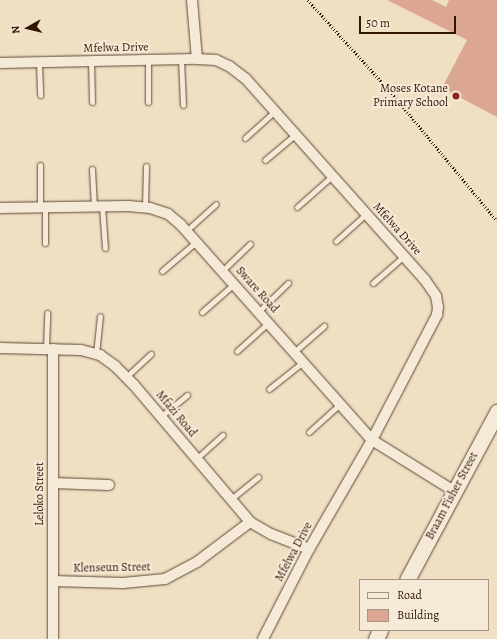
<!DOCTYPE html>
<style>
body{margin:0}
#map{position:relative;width:497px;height:639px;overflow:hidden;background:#efdfc3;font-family:Alegreya,serif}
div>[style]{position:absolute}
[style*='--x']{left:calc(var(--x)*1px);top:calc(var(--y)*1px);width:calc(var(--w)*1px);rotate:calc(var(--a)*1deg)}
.building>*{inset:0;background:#dba792}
.path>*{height:2.5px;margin-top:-1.25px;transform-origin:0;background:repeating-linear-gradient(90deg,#301603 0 1px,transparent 0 3px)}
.roads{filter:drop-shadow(0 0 1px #604833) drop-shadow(0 0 1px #604833)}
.lane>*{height:5px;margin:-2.5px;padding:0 2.5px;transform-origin:2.5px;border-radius:2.5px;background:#f5ead8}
.street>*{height:10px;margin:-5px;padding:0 5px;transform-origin:5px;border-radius:5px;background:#f5ead8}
.secondary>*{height:15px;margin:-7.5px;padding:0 7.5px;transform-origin:7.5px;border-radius:7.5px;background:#f5ead8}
.dots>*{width:11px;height:11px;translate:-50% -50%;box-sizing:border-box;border:2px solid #f5ead8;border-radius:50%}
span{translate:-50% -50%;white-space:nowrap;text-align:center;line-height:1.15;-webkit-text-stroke:4px #f5ead8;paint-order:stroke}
.street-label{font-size:12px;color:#301603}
.poi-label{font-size:12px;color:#301603}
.right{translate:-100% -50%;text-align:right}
.legend{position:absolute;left:359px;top:579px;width:130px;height:52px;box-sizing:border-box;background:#f5ead8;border:1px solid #a69583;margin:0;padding:5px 7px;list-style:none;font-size:12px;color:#301603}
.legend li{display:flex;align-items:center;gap:8px;height:20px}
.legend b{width:20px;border:1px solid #a69583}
.north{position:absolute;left:8px;top:8px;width:40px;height:40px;-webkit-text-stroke:3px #f5ead8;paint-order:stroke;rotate:262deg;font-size:11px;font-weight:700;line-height:16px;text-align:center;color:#301603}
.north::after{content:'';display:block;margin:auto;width:14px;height:18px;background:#301603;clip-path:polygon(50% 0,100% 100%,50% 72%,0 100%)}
.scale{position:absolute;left:359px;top:16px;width:97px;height:18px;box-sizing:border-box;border:2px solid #301603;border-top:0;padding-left:5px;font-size:12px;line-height:14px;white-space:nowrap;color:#301603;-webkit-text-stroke:3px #f5ead8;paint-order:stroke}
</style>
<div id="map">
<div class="building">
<div style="clip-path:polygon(387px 0,432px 0,446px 7px,449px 0,497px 0,497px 117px,442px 88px,467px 40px)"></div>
</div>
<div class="path">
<div style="--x:308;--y:0;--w:122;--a:48"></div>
<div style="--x:390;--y:91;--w:168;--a:50.5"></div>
</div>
<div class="roads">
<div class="lane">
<div style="--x:181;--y:59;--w:46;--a:87.5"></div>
<div style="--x:91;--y:61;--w:41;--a:88.6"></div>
<div style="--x:39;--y:62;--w:33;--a:88"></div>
<div style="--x:148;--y:102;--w:41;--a:-90"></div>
<div style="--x:245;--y:138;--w:40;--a:-42"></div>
<div style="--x:265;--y:160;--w:40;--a:-40"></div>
<div style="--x:40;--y:165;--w:42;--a:90"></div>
<div style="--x:92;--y:169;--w:37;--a:87"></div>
<div style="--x:102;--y:206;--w:42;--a:85.9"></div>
<div style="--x:45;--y:207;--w:36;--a:90"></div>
<div style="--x:145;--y:207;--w:41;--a:-88.6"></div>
<div style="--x:297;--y:207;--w:47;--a:-41.5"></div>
<div style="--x:186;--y:231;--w:40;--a:-42"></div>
<div style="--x:336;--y:241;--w:40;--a:-42"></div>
<div style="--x:162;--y:271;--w:45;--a:-40.5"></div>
<div style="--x:222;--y:271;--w:39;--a:-44"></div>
<div style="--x:373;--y:283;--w:41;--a:-41.1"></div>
<div style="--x:202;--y:312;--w:43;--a:-41.2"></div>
<div style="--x:258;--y:312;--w:42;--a:-44"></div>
<div style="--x:46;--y:349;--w:36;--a:-88"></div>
<div style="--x:237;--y:351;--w:42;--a:-42.1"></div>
<div style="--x:294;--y:352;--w:40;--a:-41"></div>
<div style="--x:96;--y:354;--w:38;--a:-84"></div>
<div style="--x:126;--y:377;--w:34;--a:-43"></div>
<div style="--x:269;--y:389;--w:43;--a:-38.5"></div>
<div style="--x:160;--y:417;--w:35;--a:-39"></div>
<div style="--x:309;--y:432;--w:42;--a:-42.1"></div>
<div style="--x:196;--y:459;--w:36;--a:-42"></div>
<div style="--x:231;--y:499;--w:35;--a:-39"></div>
</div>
<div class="street">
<div style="--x:192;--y:0;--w:59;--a:85.2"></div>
<div style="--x:0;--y:63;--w:197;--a:-1.2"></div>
<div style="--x:197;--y:59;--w:19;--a:3"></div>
<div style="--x:216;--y:60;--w:14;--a:25"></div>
<div style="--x:229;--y:66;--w:21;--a:37"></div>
<div style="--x:246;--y:79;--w:269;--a:48.3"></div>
<div style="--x:425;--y:280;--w:19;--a:55"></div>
<div style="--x:436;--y:296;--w:11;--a:80"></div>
<div style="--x:438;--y:307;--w:8;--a:97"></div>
<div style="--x:437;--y:315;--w:141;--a:117.5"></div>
<div style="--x:372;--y:440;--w:126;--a:120"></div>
<div style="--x:309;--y:549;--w:101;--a:117.1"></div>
<div style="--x:0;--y:208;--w:128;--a:-0.9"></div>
<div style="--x:128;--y:206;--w:22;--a:5"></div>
<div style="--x:150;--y:208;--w:19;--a:18"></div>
<div style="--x:168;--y:214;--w:17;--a:40"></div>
<div style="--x:181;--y:225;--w:288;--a:48.4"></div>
<div style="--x:372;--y:440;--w:97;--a:31.9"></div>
<div style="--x:0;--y:348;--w:81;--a:1.4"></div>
<div style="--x:81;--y:350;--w:20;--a:15"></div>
<div style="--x:100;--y:355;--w:19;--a:36"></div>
<div style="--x:115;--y:366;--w:27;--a:45"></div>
<div style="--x:134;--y:385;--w:180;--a:49.7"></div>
<div style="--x:250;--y:522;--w:24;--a:30"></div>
<div style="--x:271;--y:534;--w:41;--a:21.5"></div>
<div style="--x:53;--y:483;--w:56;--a:2"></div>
<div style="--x:53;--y:581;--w:70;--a:1.6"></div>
<div style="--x:123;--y:583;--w:42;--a:-5.4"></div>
<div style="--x:165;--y:579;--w:36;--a:-28"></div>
<div style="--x:197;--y:562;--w:66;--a:-37"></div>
<div style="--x:53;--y:639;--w:290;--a:-90"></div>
</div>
<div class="secondary">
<div style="--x:407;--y:580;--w:191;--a:-61.8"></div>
<div style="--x:376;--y:639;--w:10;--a:-66"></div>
</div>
</div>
<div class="dots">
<div style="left:456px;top:96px;background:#8f2418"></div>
</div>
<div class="street-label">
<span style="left:116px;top:48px;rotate:-1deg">Mfelwa Drive</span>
<span style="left:397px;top:229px;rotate:48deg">Mfelwa Drive</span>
<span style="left:257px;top:290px;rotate:48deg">Sware Road</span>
<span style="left:176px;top:414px;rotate:50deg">Mfazi Road</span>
<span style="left:40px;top:494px;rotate:-90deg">Leloko Street</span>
<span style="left:452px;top:496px;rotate:-62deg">Braam Fisher Street</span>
<span style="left:294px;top:552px;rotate:-62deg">Mfelwa Drive</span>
<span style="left:112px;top:568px;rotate:-1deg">Klenseun Street</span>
</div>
<div class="poi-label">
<span class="right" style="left:448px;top:96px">Moses Kotane<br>Primary School</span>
</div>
<ul class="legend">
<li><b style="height:5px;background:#f5ead8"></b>Road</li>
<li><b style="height:11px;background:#dba792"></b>Building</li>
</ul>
<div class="north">N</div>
<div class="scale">50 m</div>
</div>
